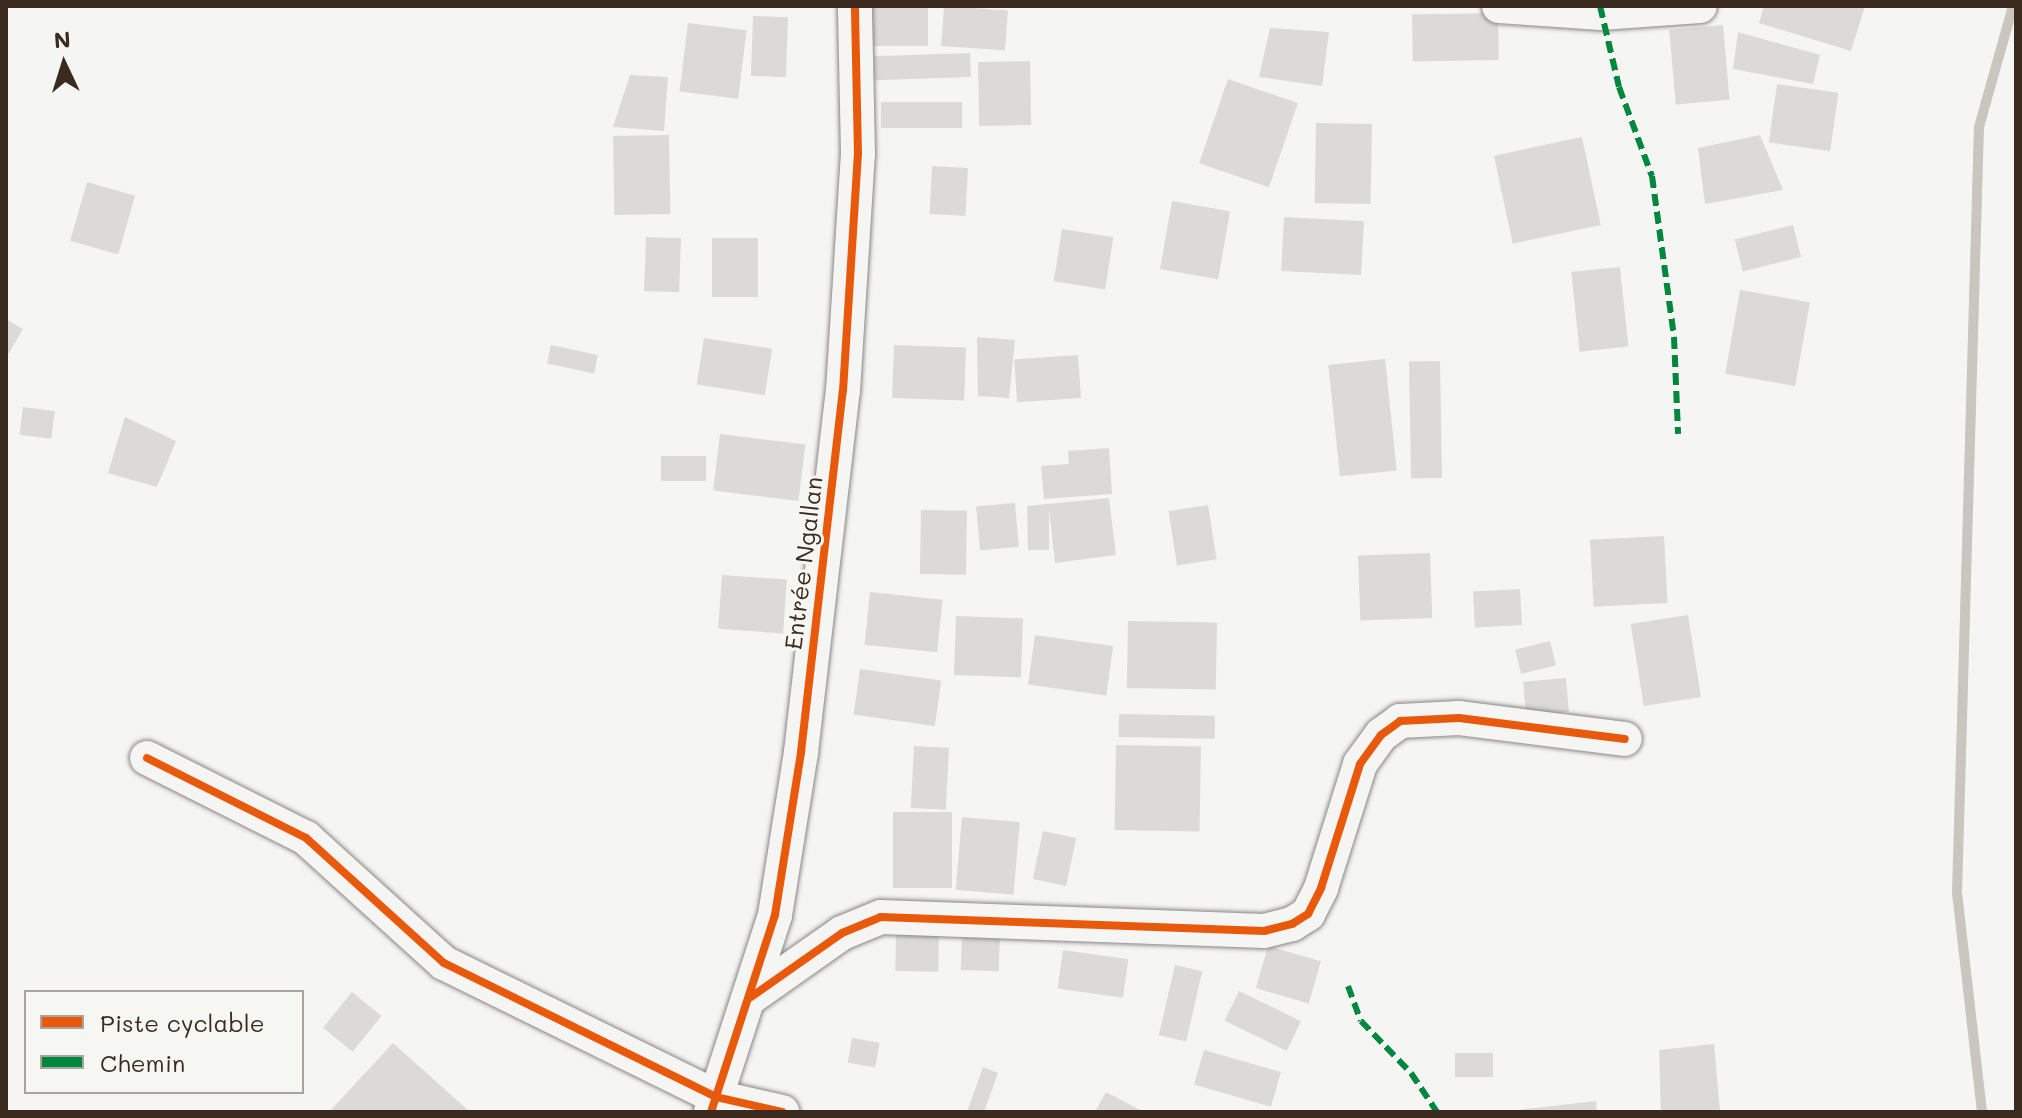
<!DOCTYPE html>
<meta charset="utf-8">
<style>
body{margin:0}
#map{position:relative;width:2022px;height:1118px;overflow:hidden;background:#f5f5f3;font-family:Mali,sans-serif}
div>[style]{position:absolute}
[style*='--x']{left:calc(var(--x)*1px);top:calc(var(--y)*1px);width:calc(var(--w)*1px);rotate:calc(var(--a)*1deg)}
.stream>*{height:10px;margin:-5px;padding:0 5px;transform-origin:5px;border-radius:5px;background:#c9c5bf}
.building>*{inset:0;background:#dbdad8;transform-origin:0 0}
.roads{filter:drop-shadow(0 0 2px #8a8683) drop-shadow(0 0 2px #8a8683)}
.street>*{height:34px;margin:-17px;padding:0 17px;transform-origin:17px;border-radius:17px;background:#f5f5f3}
.quiet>*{height:6px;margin-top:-3px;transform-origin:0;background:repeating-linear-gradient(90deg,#00873e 0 12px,transparent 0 18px)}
.cycleway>*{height:8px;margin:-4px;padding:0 4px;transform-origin:4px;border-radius:4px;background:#e8590c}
span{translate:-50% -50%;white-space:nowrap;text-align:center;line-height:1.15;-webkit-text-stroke:6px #f6f6f2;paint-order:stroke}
.street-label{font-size:24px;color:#3b2a1e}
.frame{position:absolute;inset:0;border:8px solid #3b2a1e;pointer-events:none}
.legend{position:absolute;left:24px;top:990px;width:280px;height:104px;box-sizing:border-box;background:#f6f6f2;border:2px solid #aba49d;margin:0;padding:10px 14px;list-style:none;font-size:24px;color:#3b2a1e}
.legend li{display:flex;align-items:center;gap:16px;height:40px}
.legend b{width:40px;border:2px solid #aba49d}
.north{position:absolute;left:24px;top:24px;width:80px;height:80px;-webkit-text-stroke:6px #f6f6f2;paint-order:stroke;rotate:356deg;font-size:22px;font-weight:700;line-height:32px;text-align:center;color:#3b2a1e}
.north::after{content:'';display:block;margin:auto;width:28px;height:36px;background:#3b2a1e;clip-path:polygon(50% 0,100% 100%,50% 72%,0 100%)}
</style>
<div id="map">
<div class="stream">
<div style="--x:1982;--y:1112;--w:219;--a:-96.5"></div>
<div style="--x:1957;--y:894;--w:767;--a:-88.36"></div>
<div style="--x:1979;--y:127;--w:126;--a:-74.3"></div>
</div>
<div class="building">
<div style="left:867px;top:6px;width:61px;height:40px"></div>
<div style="left:944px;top:6px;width:64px;height:40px;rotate:4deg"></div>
<div style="clip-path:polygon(1764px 6px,1865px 6px,1851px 51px,1759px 23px)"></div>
<div style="left:1498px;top:13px;width:47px;height:86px;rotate:89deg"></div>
<div style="left:753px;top:16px;width:35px;height:60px;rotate:2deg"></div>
<div style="left:688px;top:23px;width:59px;height:69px;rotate:7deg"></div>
<div style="left:1723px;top:25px;width:75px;height:54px;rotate:85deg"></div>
<div style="clip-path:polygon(1270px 28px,1329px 32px,1322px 86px,1259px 77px)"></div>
<div style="clip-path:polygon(1738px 32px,1820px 55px,1813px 84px,1733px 69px)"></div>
<div style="left:970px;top:53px;width:24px;height:96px;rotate:88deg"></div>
<div style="left:1030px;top:61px;width:64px;height:52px;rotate:89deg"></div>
<div style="clip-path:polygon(630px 75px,668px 77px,664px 131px,613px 127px)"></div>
<div style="left:1228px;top:79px;width:74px;height:89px;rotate:19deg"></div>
<div style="left:1777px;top:84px;width:62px;height:59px;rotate:8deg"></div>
<div style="left:881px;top:102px;width:81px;height:26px"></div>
<div style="left:1316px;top:123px;width:56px;height:80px;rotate:1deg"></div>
<div style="left:669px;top:135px;width:79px;height:56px;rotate:89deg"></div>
<div style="clip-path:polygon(1760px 135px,1783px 190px,1705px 204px,1698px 148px)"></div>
<div style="left:1582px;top:137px;width:90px;height:90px;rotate:78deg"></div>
<div style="left:932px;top:166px;width:36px;height:48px;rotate:3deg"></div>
<div style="left:87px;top:182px;width:50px;height:61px;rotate:16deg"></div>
<div style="left:1172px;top:201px;width:59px;height:69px;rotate:10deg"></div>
<div style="left:1284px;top:217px;width:80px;height:54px;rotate:3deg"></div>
<div style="left:1793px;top:225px;width:33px;height:60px;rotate:76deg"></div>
<div style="left:1062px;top:229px;width:52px;height:53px;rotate:9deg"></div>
<div style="left:646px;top:237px;width:35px;height:54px;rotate:2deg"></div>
<div style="left:712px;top:238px;width:46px;height:59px"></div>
<div style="left:1620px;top:267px;width:80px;height:49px;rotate:84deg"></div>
<div style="left:1740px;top:290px;width:71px;height:85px;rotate:10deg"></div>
<div style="clip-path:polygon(6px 319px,23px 329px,6px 358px)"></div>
<div style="clip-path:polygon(977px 337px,1015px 340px,1009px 398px,978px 396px)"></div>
<div style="left:704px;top:338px;width:69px;height:47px;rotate:9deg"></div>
<div style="left:551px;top:345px;width:48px;height:19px;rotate:12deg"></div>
<div style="left:894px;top:345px;width:72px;height:53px;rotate:2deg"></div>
<div style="left:1078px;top:355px;width:43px;height:64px;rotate:86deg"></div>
<div style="left:1385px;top:359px;width:112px;height:57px;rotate:84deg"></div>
<div style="left:1440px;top:361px;width:117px;height:31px;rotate:89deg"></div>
<div style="left:23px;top:407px;width:32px;height:28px;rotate:7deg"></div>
<div style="clip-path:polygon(125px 417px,176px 441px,157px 487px,108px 473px)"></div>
<div style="left:720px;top:434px;width:86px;height:57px;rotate:7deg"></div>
<div style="clip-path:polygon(1109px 448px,1112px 494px,1044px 499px,1041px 466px,1069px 464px,1068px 451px)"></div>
<div style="left:661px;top:456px;width:45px;height:25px"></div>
<div style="clip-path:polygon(1109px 498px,1116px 555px,1055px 563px,1049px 509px,1049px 550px,1028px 550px,1027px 506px)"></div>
<div style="left:1015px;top:503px;width:44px;height:39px;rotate:85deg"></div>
<div style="left:1208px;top:505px;width:55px;height:40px;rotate:81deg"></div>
<div style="left:921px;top:510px;width:46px;height:64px;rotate:1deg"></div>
<div style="left:1664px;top:536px;width:67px;height:74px;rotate:87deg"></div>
<div style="left:1430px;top:553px;width:65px;height:72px;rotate:88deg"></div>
<div style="left:722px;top:575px;width:65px;height:54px;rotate:4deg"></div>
<div style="left:1520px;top:589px;width:36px;height:47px;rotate:87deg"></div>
<div style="left:870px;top:592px;width:73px;height:53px;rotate:6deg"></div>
<div style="left:1688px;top:615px;width:83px;height:58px;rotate:81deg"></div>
<div style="left:956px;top:616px;width:67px;height:59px;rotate:2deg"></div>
<div style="left:1128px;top:621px;width:89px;height:67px;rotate:1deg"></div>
<div style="left:1035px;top:635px;width:79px;height:50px;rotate:8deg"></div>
<div style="left:1550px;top:641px;width:25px;height:36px;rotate:76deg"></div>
<div style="left:860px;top:669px;width:82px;height:46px;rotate:8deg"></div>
<div style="left:1566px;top:678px;width:34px;height:43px;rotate:85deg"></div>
<div style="left:1119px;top:714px;width:96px;height:23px;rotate:1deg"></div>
<div style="left:1116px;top:745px;width:85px;height:85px;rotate:1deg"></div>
<div style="left:914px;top:746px;width:35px;height:62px;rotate:3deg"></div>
<div style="left:893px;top:812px;width:59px;height:76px"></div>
<div style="left:962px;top:817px;width:58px;height:73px;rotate:5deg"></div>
<div style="left:1043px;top:831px;width:34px;height:49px;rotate:12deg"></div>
<div style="left:896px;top:930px;width:43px;height:41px;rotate:1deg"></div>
<div style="left:962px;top:932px;width:38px;height:38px;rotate:2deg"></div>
<div style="left:1268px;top:946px;width:55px;height:44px;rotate:16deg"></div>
<div style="left:1063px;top:950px;width:66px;height:39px;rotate:8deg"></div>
<div style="left:1175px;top:965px;width:28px;height:72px;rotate:13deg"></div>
<div style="left:1239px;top:991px;width:69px;height:33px;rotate:26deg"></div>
<div style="left:352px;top:992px;width:38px;height:46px;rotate:39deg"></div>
<div style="left:852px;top:1038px;width:28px;height:25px;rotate:10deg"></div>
<div style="clip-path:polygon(393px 1043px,470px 1112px,329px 1112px)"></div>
<div style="clip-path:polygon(1714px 1044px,1720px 1112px,1661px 1112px,1659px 1050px)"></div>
<div style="left:1204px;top:1050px;width:80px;height:36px;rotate:16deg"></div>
<div style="left:1455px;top:1053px;width:38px;height:24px"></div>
<div style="clip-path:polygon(983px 1067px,998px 1073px,984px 1112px,967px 1112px)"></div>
<div style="clip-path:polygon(1106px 1092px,1144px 1112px,1095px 1112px)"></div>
<div style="clip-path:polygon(1596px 1101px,1597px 1112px,1518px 1112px,1518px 1110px)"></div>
</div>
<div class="roads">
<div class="street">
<div style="--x:1499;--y:6;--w:102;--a:3.9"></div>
<div style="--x:1601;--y:13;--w:99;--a:-4"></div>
<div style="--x:147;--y:758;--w:178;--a:26.7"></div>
<div style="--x:306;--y:838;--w:186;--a:42.2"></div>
<div style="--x:444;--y:963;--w:303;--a:26.2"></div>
<div style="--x:716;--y:1097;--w:68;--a:12.8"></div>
<div style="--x:751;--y:997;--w:111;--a:-35.1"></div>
<div style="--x:842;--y:933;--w:42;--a:-22.3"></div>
<div style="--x:881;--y:917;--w:383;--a:2.1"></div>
<div style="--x:1264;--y:931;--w:29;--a:-14"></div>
<div style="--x:1292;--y:924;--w:19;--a:-32"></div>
<div style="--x:1308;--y:914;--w:29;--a:-63"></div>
<div style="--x:1321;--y:888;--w:130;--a:-72.5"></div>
<div style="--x:1360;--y:764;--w:36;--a:-54"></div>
<div style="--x:1381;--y:735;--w:24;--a:-36"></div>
<div style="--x:1400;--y:721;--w:59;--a:-2.9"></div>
<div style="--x:1459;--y:718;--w:167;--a:7.2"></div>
<div style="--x:711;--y:1112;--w:207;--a:-72"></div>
<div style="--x:775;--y:915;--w:165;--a:-80.9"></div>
<div style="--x:801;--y:752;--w:363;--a:-83.4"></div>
<div style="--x:843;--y:391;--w:237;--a:-86.4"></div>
<div style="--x:858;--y:154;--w:148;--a:-91.2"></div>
</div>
</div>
<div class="quiet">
<div style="--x:1600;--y:6;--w:83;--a:76.8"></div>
<div style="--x:1619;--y:87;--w:95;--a:69.7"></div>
<div style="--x:1652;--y:176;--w:162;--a:82.2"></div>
<div style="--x:1674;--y:337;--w:97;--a:87.6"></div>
<div style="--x:1348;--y:986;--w:37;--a:70"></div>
<div style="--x:1361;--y:1021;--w:72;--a:46.1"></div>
<div style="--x:1411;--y:1073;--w:47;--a:56.3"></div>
</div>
<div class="cycleway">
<div style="--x:147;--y:758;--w:178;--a:26.7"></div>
<div style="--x:306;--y:838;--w:186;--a:42.2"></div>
<div style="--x:444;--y:963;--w:303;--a:26.2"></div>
<div style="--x:716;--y:1097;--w:68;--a:12.8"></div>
<div style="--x:751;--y:997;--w:111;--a:-35.1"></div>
<div style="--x:842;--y:933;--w:42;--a:-22.3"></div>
<div style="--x:881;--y:917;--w:383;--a:2.1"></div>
<div style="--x:1264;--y:931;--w:29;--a:-14"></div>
<div style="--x:1292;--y:924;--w:19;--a:-32"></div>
<div style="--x:1308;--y:914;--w:29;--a:-63"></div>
<div style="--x:1321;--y:888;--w:130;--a:-72.5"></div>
<div style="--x:1360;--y:764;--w:36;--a:-54"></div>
<div style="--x:1381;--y:735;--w:24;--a:-36"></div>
<div style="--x:1400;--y:721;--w:59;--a:-2.9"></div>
<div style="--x:1459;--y:718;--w:167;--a:7.2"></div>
<div style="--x:711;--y:1112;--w:207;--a:-72"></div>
<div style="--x:775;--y:915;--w:165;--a:-80.9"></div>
<div style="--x:801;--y:752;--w:363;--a:-83.4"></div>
<div style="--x:843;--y:391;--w:237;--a:-86.4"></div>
<div style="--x:858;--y:154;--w:148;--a:-91.2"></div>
</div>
<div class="street-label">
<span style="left:803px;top:563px;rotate:-83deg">Entrée Ngallan</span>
</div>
<div class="frame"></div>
<ul class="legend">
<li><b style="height:10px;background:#e8590c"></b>Piste cyclable</li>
<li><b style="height:10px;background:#00873e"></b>Chemin</li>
</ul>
<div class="north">N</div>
</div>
